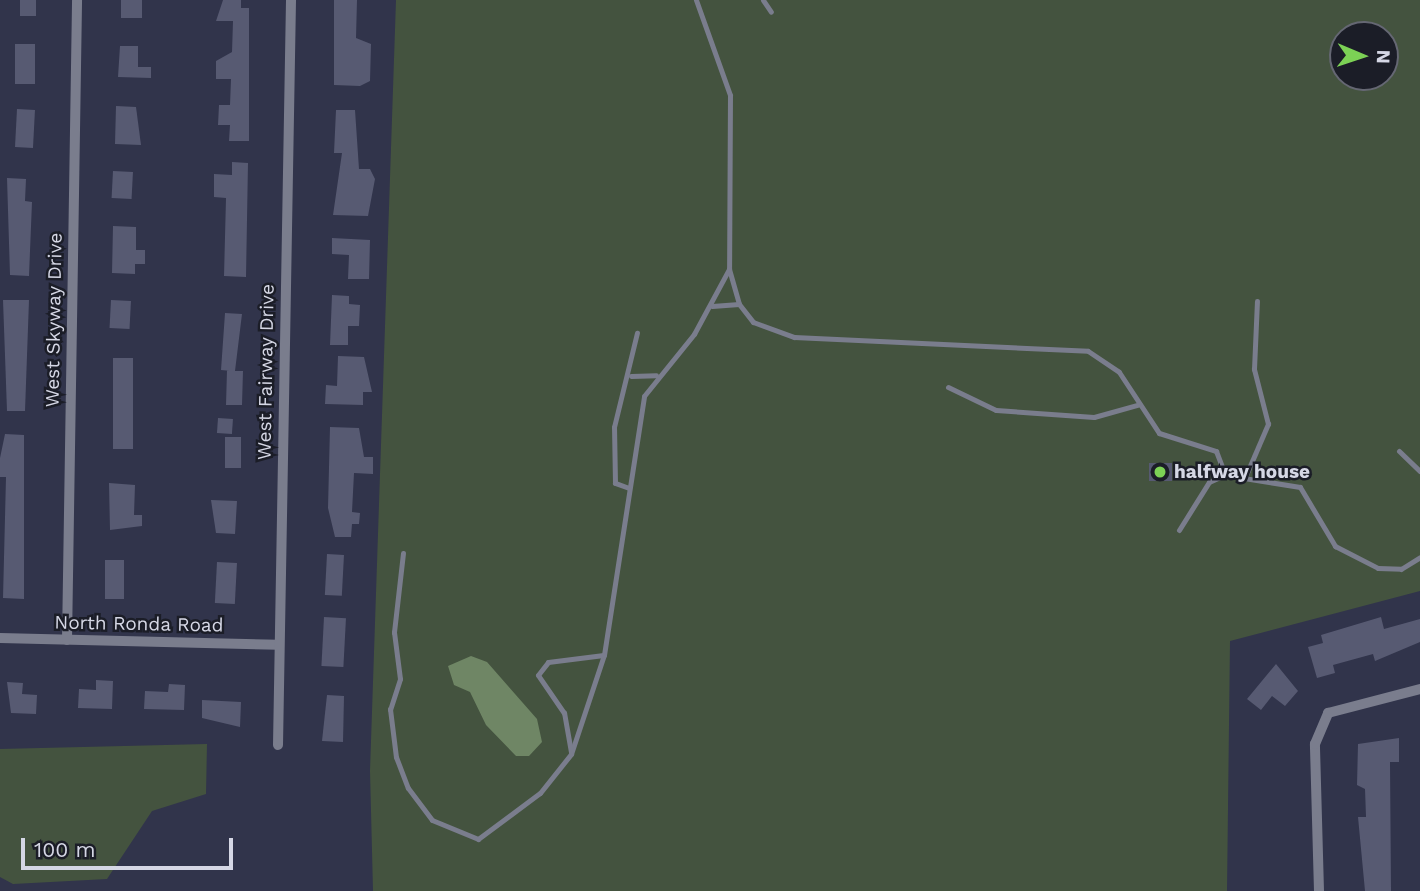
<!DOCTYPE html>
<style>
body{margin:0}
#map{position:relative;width:1420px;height:891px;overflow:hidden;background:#31344b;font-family:"Work Sans",sans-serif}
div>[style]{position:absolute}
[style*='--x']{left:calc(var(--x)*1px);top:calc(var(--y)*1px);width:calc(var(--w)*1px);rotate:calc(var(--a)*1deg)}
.green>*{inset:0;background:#44533f}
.water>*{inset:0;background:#6f8665}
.building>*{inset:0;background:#575a72;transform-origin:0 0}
.lane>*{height:5px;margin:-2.5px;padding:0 2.5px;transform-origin:2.5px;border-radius:2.5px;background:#7a7d8d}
.street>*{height:10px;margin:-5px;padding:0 5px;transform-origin:5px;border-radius:5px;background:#7a7d8d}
.dots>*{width:19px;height:19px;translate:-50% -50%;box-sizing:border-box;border:4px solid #1b1d27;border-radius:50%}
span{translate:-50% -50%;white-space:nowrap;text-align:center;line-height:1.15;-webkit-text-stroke:5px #1b1d27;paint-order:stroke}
.street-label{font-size:19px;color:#d5d7e5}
.poi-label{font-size:19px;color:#d5d7e5;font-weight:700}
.left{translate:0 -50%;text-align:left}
.north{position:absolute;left:1329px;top:21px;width:70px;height:70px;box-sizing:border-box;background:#1b1d27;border:2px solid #656773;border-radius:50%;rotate:92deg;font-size:19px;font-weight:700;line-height:28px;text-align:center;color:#d5d7e5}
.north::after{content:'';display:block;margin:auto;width:24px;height:32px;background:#7cd155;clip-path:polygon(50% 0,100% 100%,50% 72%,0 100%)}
.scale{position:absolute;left:21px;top:838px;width:212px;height:32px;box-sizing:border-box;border:4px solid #d5d7e5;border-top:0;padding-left:9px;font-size:21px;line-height:24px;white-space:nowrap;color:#d5d7e5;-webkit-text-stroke:5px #1b1d27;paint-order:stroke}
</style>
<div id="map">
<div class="green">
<div style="clip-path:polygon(evenodd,396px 0,1420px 0,1420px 591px,1230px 641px,1227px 891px,373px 891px,370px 771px,396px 0,1343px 35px,1385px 35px,1385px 77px,1343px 77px,1343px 35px)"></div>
<div style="clip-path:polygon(207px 744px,206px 794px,152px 811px,107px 879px,13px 884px,0 877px,0 749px)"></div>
</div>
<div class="water">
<div style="clip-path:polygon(471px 656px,487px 662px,537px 719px,542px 742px,529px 756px,516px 756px,486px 725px,470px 692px,454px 685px,448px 666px)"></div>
</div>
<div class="building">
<div style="left:20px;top:0;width:16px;height:16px"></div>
<div style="left:121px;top:0;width:21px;height:18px"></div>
<div style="clip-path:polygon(223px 0,241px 0,241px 8px,249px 8px,249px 141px,229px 141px,230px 125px,218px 125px,219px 105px,230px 105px,231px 79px,216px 79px,216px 61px,232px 52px,233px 21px,216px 21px)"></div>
<div style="clip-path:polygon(334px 0,357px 0,356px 38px,371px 44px,370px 81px,360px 86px,334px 85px)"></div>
<div style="left:15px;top:44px;width:20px;height:40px"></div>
<div style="clip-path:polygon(120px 46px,138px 46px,138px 67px,151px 67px,151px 78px,118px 77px)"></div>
<div style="clip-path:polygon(116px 106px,136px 107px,141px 145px,115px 144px)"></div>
<div style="left:17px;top:109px;width:18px;height:38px;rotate:3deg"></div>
<div style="clip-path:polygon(336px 110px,355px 110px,359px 169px,370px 169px,375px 179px,368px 216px,333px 215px,342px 153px,334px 153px)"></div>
<div style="clip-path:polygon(232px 162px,248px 163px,246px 277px,224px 276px,226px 198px,214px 197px,214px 174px,232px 175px)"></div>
<div style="left:113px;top:171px;width:20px;height:27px;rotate:3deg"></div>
<div style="clip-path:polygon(7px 178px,26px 179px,25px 201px,32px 202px,29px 276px,10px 275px)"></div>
<div style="clip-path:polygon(113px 226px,136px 227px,136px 250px,145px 250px,145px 264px,135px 264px,135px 274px,112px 273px)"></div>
<div style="clip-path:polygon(332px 238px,370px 240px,369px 279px,348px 279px,349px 255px,332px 254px)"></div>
<div style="clip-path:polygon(332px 295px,349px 296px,349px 304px,360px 305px,359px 326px,348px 326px,348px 345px,330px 345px)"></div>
<div style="clip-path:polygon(3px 300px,29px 300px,25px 411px,7px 411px)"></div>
<div style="left:111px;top:300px;width:20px;height:28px;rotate:3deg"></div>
<div style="clip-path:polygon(225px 313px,242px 314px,235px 371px,243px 371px,242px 405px,226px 405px,227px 370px,232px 371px,221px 370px)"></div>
<div style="clip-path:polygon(338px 356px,364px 357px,372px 392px,363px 392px,363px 405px,325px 404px,326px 385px,337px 386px)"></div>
<div style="left:113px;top:358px;width:20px;height:91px"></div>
<div style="left:218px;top:418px;width:15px;height:15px;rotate:4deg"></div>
<div style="clip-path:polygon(330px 427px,359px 428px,364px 457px,373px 457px,373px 474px,354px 473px,352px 512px,360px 513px,359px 524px,352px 524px,351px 537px,335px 537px,328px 508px)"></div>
<div style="clip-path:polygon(5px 434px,24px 435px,24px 599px,3px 598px,6px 477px,0 477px,0 458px)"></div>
<div style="left:225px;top:437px;width:16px;height:31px"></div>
<div style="left:1149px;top:463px;width:23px;height:18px"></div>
<div style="clip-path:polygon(109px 483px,135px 485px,134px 515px,142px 515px,142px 526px,110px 530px)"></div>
<div style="clip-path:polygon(211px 500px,237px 501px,235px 534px,216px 533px)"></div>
<div style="left:327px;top:554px;width:17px;height:41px;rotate:3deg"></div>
<div style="left:105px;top:560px;width:19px;height:39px"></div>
<div style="left:217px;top:562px;width:20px;height:41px;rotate:3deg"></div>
<div style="left:324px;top:617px;width:22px;height:49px;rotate:3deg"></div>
<div style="clip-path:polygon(1381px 617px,1384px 629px,1420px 619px,1420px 642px,1375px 661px,1373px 654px,1333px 665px,1335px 673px,1317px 678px,1308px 647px,1323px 643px,1321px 635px)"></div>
<div style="clip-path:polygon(1276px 664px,1298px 691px,1285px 706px,1272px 696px,1261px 710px,1247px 699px)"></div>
<div style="clip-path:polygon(96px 680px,113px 681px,112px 709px,78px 708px,79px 689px,96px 690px)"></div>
<div style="clip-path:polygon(7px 682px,23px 683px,22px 694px,37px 695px,36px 714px,11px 713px)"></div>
<div style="clip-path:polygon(169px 684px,185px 685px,184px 710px,144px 709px,145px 691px,168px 692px)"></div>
<div style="clip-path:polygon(327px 695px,344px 696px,343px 742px,322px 741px)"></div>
<div style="clip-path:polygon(202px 700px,241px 702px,240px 727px,202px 718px)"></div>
<div style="clip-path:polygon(1399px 738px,1399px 762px,1390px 762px,1391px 891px,1365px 891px,1358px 817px,1366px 817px,1365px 789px,1357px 785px,1358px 744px)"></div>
</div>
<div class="lane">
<div style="--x:696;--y:0;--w:101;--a:70.3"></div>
<div style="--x:730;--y:95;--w:174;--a:90.3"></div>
<div style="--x:729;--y:269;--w:36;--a:74"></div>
<div style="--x:739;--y:304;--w:23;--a:52"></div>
<div style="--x:753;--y:322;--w:44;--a:20.1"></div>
<div style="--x:794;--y:337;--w:294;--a:2.7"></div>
<div style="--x:1088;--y:351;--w:37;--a:34"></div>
<div style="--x:1119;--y:372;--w:73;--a:56.7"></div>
<div style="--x:1159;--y:433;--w:60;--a:17.5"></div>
<div style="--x:1216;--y:451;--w:26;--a:69"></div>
<div style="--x:1225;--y:475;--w:76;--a:9.1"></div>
<div style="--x:1300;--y:487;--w:69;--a:59.3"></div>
<div style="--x:1335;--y:546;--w:48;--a:27.1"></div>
<div style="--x:1378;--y:568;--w:23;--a:2"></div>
<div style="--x:1401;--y:569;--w:22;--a:-32"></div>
<div style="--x:763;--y:0;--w:14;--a:56"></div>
<div style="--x:712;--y:306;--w:27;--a:-4"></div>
<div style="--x:631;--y:376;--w:25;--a:-2"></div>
<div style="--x:948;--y:387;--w:53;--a:25.6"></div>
<div style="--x:996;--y:410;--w:98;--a:4.1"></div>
<div style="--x:1094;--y:417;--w:45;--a:-15.6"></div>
<div style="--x:1399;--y:451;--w:29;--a:44"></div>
<div style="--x:1246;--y:475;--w:56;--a:-66.7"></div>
<div style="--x:1268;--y:424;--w:57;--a:-104.3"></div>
<div style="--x:1254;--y:369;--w:68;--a:-87.5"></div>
<div style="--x:629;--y:488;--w:15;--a:-160"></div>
<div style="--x:615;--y:483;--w:56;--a:-91"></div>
<div style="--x:614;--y:427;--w:97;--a:-76.3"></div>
<div style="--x:1179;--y:530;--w:57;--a:-58"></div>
<div style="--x:1209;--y:482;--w:17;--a:-24"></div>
<div style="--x:403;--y:553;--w:80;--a:96.5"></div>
<div style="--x:394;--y:632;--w:47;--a:82.7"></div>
<div style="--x:400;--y:679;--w:32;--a:108"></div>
<div style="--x:390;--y:709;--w:48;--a:82.9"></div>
<div style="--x:396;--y:757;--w:33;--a:69"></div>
<div style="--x:408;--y:788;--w:40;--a:53"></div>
<div style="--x:432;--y:820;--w:50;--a:22.4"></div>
<div style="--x:478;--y:839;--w:77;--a:-36.6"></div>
<div style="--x:540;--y:793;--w:50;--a:-51.5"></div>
<div style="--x:571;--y:754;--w:104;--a:-71.6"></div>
<div style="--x:604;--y:655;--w:262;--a:-81.2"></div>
<div style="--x:644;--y:396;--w:80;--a:-51.1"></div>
<div style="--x:694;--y:334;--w:74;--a:-61.7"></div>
<div style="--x:571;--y:752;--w:40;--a:-100"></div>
<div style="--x:564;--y:713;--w:46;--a:-124.4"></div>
<div style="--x:538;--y:675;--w:16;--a:-52"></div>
<div style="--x:548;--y:662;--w:56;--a:-7.1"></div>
</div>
<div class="street">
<div style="--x:0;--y:638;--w:278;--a:1.4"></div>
<div style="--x:67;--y:640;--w:640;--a:-89.1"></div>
<div style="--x:278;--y:745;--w:745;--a:-89"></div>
<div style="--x:1319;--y:891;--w:147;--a:-91.6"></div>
<div style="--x:1315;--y:744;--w:34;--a:-67"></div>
<div style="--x:1328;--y:713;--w:95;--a:-14.6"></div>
</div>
<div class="dots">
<div style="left:1160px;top:472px;background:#7cd155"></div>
</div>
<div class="street-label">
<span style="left:54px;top:320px;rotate:-89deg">West Skyway Drive</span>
<span style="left:266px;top:372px;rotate:-89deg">West Fairway Drive</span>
<span style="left:139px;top:624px;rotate:1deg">North Ronda Road</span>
</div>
<div class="poi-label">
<span class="left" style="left:1174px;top:472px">halfway house</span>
</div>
<div class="north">N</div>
<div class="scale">100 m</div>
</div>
